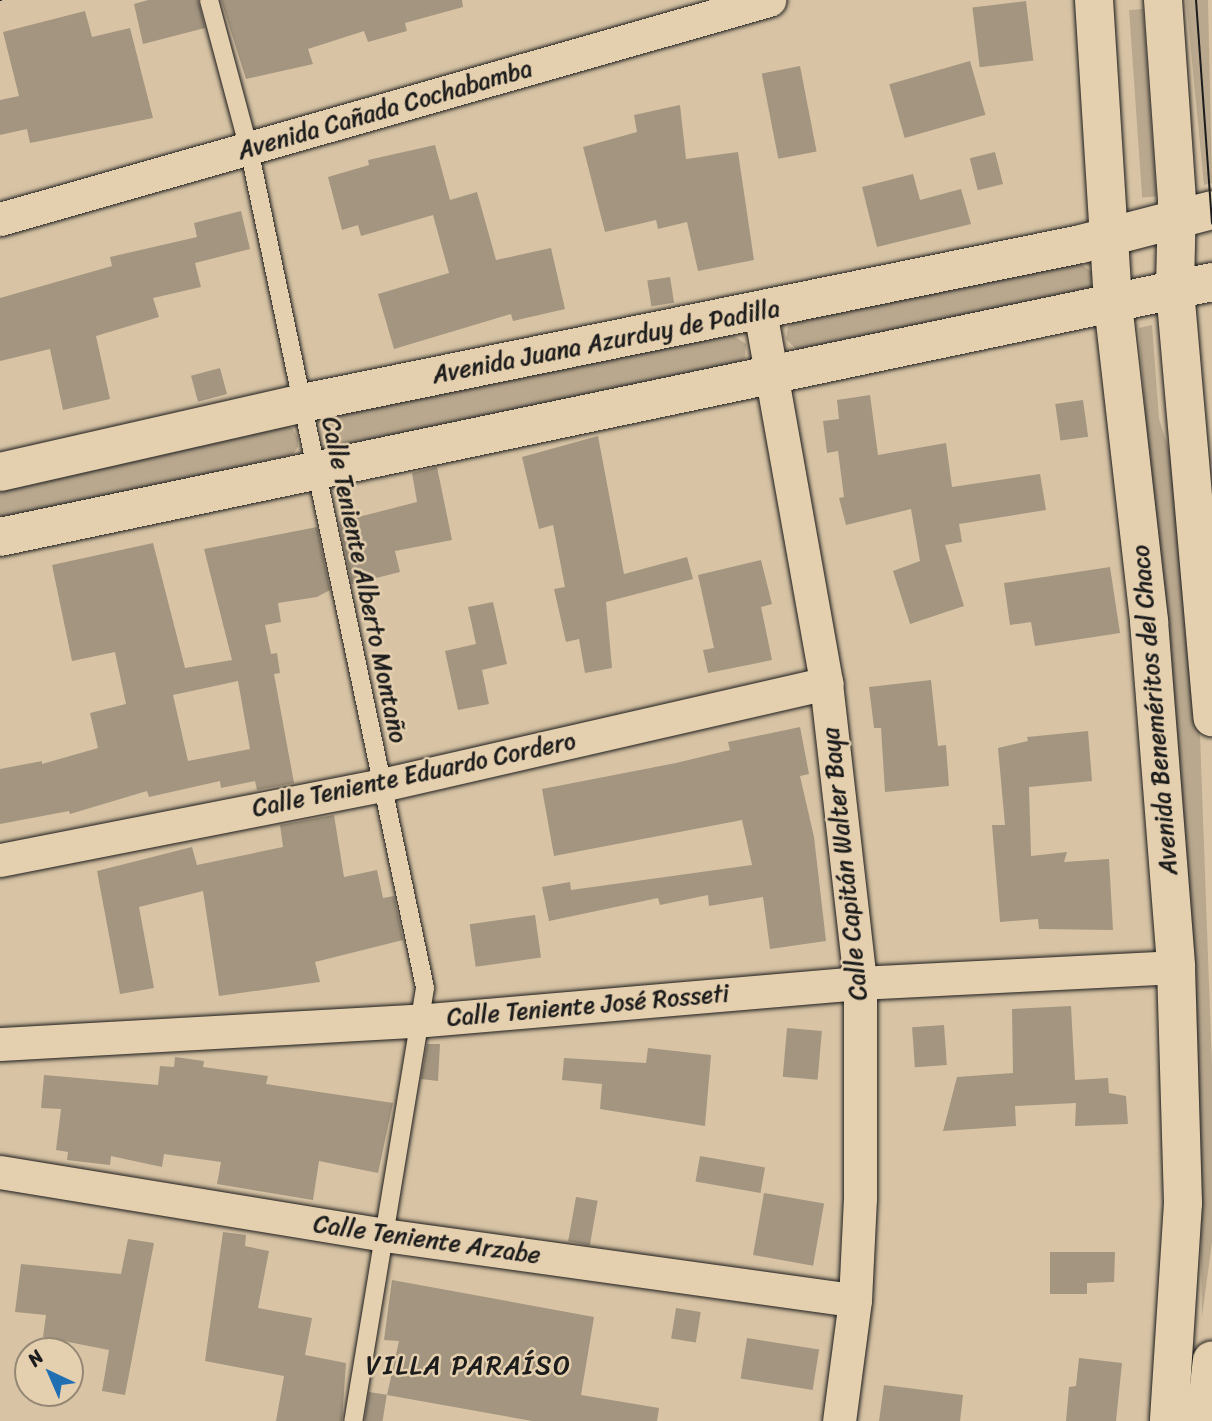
<!DOCTYPE html>
<meta charset="utf-8">
<style>
body{margin:0}
#map{position:relative;width:1212px;height:1421px;overflow:hidden;background:#d8c4a5;font-family:Sriracha,sans-serif}
div>[style]{position:absolute}
[style*='--x']{left:calc(var(--x)*1px);top:calc(var(--y)*1px);width:calc(var(--w)*1px);rotate:calc(var(--a)*1deg)}
.green>*{inset:0;background:#b9a88e;transform-origin:0 0}
.building>*{inset:0;background:#a3957f;transform-origin:0 0}
.roads{filter:drop-shadow(0 0 2px #1c1c1c) drop-shadow(0 0 2px #1c1c1c)}
.service>*{height:18px;margin:-9px;padding:0 9px;transform-origin:9px;border-radius:9px;background:#e4cfae}
.minor>*{height:33px;margin:-16.5px;padding:0 16.5px;transform-origin:16.5px;border-radius:16.5px;background:#e4cfae}
.secondary>*{height:38px;margin:-19px;padding:0 19px;transform-origin:19px;border-radius:19px;background:#e4cfae}
.primary>*{height:38px;margin:-19px;padding:0 19px;transform-origin:19px;border-radius:19px;background:#e4cfae}
.tram>*{height:2px;margin:-1px;padding:0 1px;transform-origin:1px;border-radius:1px;background:#1c1c1c}
span{translate:-50% -50%;white-space:nowrap;text-align:center;line-height:1.15;-webkit-text-stroke:5px #e4cfae;paint-order:stroke}
.street-label{font-size:24px;color:#1c1c1c}
.neighbourhood-label{font-size:26px;color:#1c1c1c;letter-spacing:2px}
.north{position:absolute;left:14px;top:1337px;width:70px;height:70px;box-sizing:border-box;background:#e4cfae;border:2px solid #948774;border-radius:50%;rotate:316deg;font-size:19px;font-weight:700;line-height:28px;text-align:center;color:#1c1c1c}
.north::after{content:'';display:block;margin:auto;width:24px;height:32px;background:#1f6fb2;clip-path:polygon(50% 0,100% 100%,50% 72%,0 100%)}
</style>
<div id="map">
<div class="green">
<div style="clip-path:polygon(1186px 0,1208px 0,1212px 183px,1204px 185px)"></div>
<div style="left:1143px;top:9px;width:188px;height:14px;rotate:86deg"></div>
<div style="clip-path:polygon(1079px 263px,1092px 272px,1091px 289px,800px 353px,786px 339px,788px 327px,795px 320px)"></div>
<div style="clip-path:polygon(1152px 325px,1159px 419px,1181px 487px,1200px 734px,1212px 1067px,1212px 1242px,1202px 1317px,1199px 1125px,1139px 328px)"></div>
<div style="clip-path:polygon(731px 334px,746px 344px,745px 358px,738px 365px,339px 450px,325px 434px,332px 416px)"></div>
<div style="clip-path:polygon(281px 424px,292px 428px,298px 438px,298px 447px,292px 455px,0 519px,0 488px)"></div>
</div>
<div class="building">
<div style="clip-path:polygon(148px 0,198px 0,205px 28px,143px 44px,134px 4px)"></div>
<div style="clip-path:polygon(221px 0,462px 0,463px 7px,405px 23px,407px 31px,368px 42px,364px 31px,308px 49px,313px 64px,246px 79px)"></div>
<div style="left:1026px;top:1px;width:60px;height:54px;rotate:83deg"></div>
<div style="clip-path:polygon(85px 11px,92px 37px,130px 28px,153px 118px,30px 143px,27px 129px,0 135px,0 100px,19px 96px,3px 32px)"></div>
<div style="left:970px;top:61px;width:56px;height:84px;rotate:74deg"></div>
<div style="left:800px;top:66px;width:87px;height:39px;rotate:79deg"></div>
<div style="clip-path:polygon(680px 105px,686px 159px,738px 152px,754px 260px,698px 271px,687px 222px,658px 229px,656px 220px,605px 232px,583px 147px,637px 132px,634px 115px)"></div>
<div style="clip-path:polygon(435px 145px,450px 200px,477px 192px,496px 260px,551px 248px,565px 309px,513px 321px,511px 314px,394px 349px,378px 294px,449px 273px,433px 215px,361px 236px,358px 225px,342px 230px,328px 177px,369px 165px,368px 160px)"></div>
<div style="left:995px;top:152px;width:33px;height:26px;rotate:76deg"></div>
<div style="clip-path:polygon(913px 174px,920px 200px,961px 189px,971px 224px,877px 247px,862px 187px)"></div>
<div style="clip-path:polygon(241px 211px,250px 249px,195px 263px,201px 287px,153px 298px,159px 317px,96px 336px,110px 399px,63px 410px,50px 349px,0 361px,0 298px,112px 266px,110px 257px,197px 237px,194px 223px)"></div>
<div style="left:670px;top:277px;width:26px;height:23px;rotate:81deg"></div>
<div style="left:220px;top:368px;width:27px;height:30px;rotate:75deg"></div>
<div style="clip-path:polygon(870px 395px,878px 455px,946px 443px,952px 487px,1040px 474px,1046px 510px,959px 524px,962px 542px,945px 545px,964px 606px,910px 624px,893px 571px,920px 561px,911px 509px,846px 525px,839px 498px,844px 497px,838px 451px,827px 453px,823px 421px,839px 419px,837px 400px)"></div>
<div style="left:1083px;top:400px;width:37px;height:28px;rotate:82deg"></div>
<div style="clip-path:polygon(598px 436px,624px 574px,687px 557px,693px 579px,606px 602px,612px 668px,585px 673px,579px 639px,566px 642px,554px 589px,565px 587px,553px 525px,539px 529px,522px 457px)"></div>
<div style="clip-path:polygon(437px 467px,452px 540px,395px 551px,400px 572px,352px 584px,339px 522px,417px 502px,412px 473px)"></div>
<div style="clip-path:polygon(evenodd,317px 527px,330px 590px,317px 597px,278px 603px,281px 622px,265px 625px,271px 654px,277px 653px,280px 673px,274px 674px,294px 783px,257px 790px,255px 781px,221px 788px,220px 781px,149px 797px,147px 791px,70px 814px,69px 811px,0 824px,0 769px,42px 761px,42px 764px,98px 748px,90px 713px,126px 704px,115px 652px,72px 661px,52px 565px,153px 543px,185px 668px,232px 660px,204px 549px,317px 527px,238px 681px,250px 749px,188px 761px,173px 695px,238px 681px)"></div>
<div style="clip-path:polygon(761px 560px,772px 604px,761px 607px,772px 660px,708px 673px,703px 650px,714px 648px,698px 575px)"></div>
<div style="clip-path:polygon(1110px 567px,1120px 633px,1035px 646px,1031px 622px,1010px 625px,1004px 583px)"></div>
<div style="clip-path:polygon(493px 602px,507px 664px,482px 670px,489px 704px,458px 710px,445px 651px,476px 644px,468px 607px)"></div>
<div style="clip-path:polygon(931px 680px,938px 746px,946px 745px,949px 786px,885px 792px,881px 728px,874px 728px,869px 687px)"></div>
<div style="clip-path:polygon(800px 727px,809px 774px,800px 776px,814px 837px,826px 941px,770px 949px,763px 897px,709px 906px,708px 895px,660px 905px,658px 898px,549px 921px,542px 887px,570px 882px,571px 890px,752px 865px,742px 820px,554px 856px,542px 789px,676px 763px,730px 750px,728px 742px)"></div>
<div style="clip-path:polygon(1088px 731px,1092px 781px,1029px 787px,1031px 856px,1067px 852px,1064px 862px,1109px 859px,1113px 930px,1039px 929px,1038px 919px,1000px 922px,992px 825px,1005px 825px,998px 748px,1028px 741px,1027px 737px)"></div>
<div style="clip-path:polygon(334px 815px,344px 877px,377px 870px,383px 898px,394px 896px,403px 940px,315px 962px,320px 982px,219px 996px,203px 891px,139px 907px,154px 988px,120px 994px,97px 871px,192px 847px,197px 865px,283px 847px,280px 825px)"></div>
<div style="left:535px;top:915px;width:43px;height:66px;rotate:82deg"></div>
<div style="clip-path:polygon(1071px 1006px,1075px 1080px,1108px 1078px,1109px 1093px,1126px 1096px,1128px 1124px,1075px 1126px,1076px 1103px,1015px 1106px,1016px 1126px,943px 1131px,957px 1077px,1013px 1073px,1012px 1009px)"></div>
<div style="left:944px;top:1025px;width:40px;height:32px;rotate:86deg"></div>
<div style="left:787px;top:1028px;width:35px;height:49px;rotate:5deg"></div>
<div style="clip-path:polygon(427px 1044px,440px 1044px,438px 1081px,421px 1079px)"></div>
<div style="clip-path:polygon(648px 1048px,711px 1055px,705px 1126px,600px 1109px,602px 1084px,562px 1080px,564px 1058px,646px 1063px)"></div>
<div style="clip-path:polygon(175px 1057px,204px 1061px,203px 1067px,268px 1076px,266px 1084px,393px 1103px,378px 1173px,319px 1161px,313px 1200px,217px 1184px,221px 1162px,164px 1154px,162px 1167px,111px 1156px,110px 1165px,67px 1160px,68px 1152px,56px 1150px,61px 1109px,41px 1108px,44px 1075px,158px 1085px,160px 1066px,174px 1067px)"></div>
<div style="left:700px;top:1156px;width:66px;height:26px;rotate:10deg"></div>
<div style="left:764px;top:1193px;width:61px;height:63px;rotate:10deg"></div>
<div style="left:576px;top:1197px;width:22px;height:45px;rotate:10deg"></div>
<div style="clip-path:polygon(223px 1232px,246px 1235px,245px 1246px,269px 1251px,258px 1308px,312px 1318px,305px 1355px,346px 1363px,342px 1421px,276px 1421px,284px 1376px,205px 1361px)"></div>
<div style="clip-path:polygon(128px 1239px,154px 1243px,125px 1395px,102px 1391px,109px 1350px,43px 1337px,46px 1315px,15px 1312px,21px 1264px,121px 1274px)"></div>
<div style="clip-path:polygon(1050px 1252px,1115px 1252px,1114px 1282px,1087px 1283px,1087px 1294px,1050px 1294px)"></div>
<div style="clip-path:polygon(392px 1280px,594px 1317px,581px 1395px,659px 1408px,657px 1421px,532px 1421px,387px 1395px,399px 1341px,384px 1340px)"></div>
<div style="left:676px;top:1308px;width:25px;height:31px;rotate:9deg"></div>
<div style="left:747px;top:1338px;width:73px;height:41px;rotate:9deg"></div>
<div style="clip-path:polygon(1079px 1358px,1122px 1363px,1116px 1421px,1066px 1421px,1069px 1387px,1076px 1386px)"></div>
<div style="clip-path:polygon(884px 1385px,963px 1395px,960px 1421px,879px 1421px)"></div>
<div style="left:369px;top:1392px;width:18px;height:29px;rotate:9deg"></div>
</div>
<div class="roads">
<div class="service">
<div style="--x:209;--y:0;--w:154;--a:75"></div>
<div style="--x:249;--y:149;--w:857;--a:78.15"></div>
<div style="--x:425;--y:988;--w:439;--a:99.4"></div>
</div>
<div class="minor">
<div style="--x:0;--y:219;--w:800;--a:-15.9"></div>
<div style="--x:760;--y:311;--w:378;--a:79.9"></div>
<div style="--x:826;--y:683;--w:302;--a:83.5"></div>
<div style="--x:860;--y:983;--w:215;--a:90"></div>
<div style="--x:860;--y:1198;--w:102;--a:92.8"></div>
<div style="--x:855;--y:1300;--w:122;--a:97.5"></div>
<div style="--x:0;--y:860;--w:389;--a:-11.1"></div>
<div style="--x:382;--y:785;--w:456;--a:-12.9"></div>
<div style="--x:0;--y:1044;--w:417;--a:-3.2"></div>
<div style="--x:416;--y:1021;--w:446;--a:-4.9"></div>
<div style="--x:860;--y:983;--w:316;--a:-2.9"></div>
<div style="--x:0;--y:1172;--w:389;--a:9.3"></div>
<div style="--x:384;--y:1235;--w:475;--a:7.9"></div>
</div>
<div class="secondary">
<div style="--x:0;--y:472;--w:311;--a:-12.8"></div>
<div style="--x:303;--y:403;--w:794;--a:-11.55"></div>
<div style="--x:1081;--y:244;--w:135;--a:-14.5"></div>
<div style="--x:0;--y:537;--w:1239;--a:-11.88"></div>
</div>
<div class="primary">
<div style="--x:1094;--y:0;--w:305;--a:86.4"></div>
<div style="--x:1113;--y:304;--w:319;--a:83.5"></div>
<div style="--x:1149;--y:621;--w:347;--a:85.5"></div>
<div style="--x:1176;--y:967;--w:236;--a:88.3"></div>
<div style="--x:1183;--y:1203;--w:218;--a:93.7"></div>
<div style="--x:1163;--y:0;--w:200;--a:86"></div>
<div style="--x:1177;--y:200;--w:90;--a:91.3"></div>
<div style="--x:1175;--y:290;--w:429;--a:85"></div>
<div style="--x:1205;--y:1421;--w:61;--a:-83.5"></div>
</div>
</div>
<div class="tram">
<div style="--x:0;--y:0;--w:1;--a:0"></div>
<div style="--x:1196;--y:0;--w:224;--a:85.9"></div>
</div>
<div class="street-label">
<span style="left:385px;top:110px;rotate:-16deg">Avenida Cañada Cochabamba</span>
<span style="left:606px;top:342px;rotate:-11deg">Avenida Juana Azurduy de Padilla</span>
<span style="left:364px;top:580px;rotate:78deg">Calle Teniente Alberto Montaño</span>
<span style="left:1155px;top:710px;rotate:-95deg">Avenida Beneméritos del Chaco</span>
<span style="left:414px;top:775px;rotate:-12deg">Calle Teniente Eduardo Cordero</span>
<span style="left:845px;top:864px;rotate:-96deg">Calle Capitán Walter Baya</span>
<span style="left:588px;top:1006px;rotate:-5deg">Calle Teniente José Rosseti</span>
<span style="left:427px;top:1240px;rotate:8deg">Calle Teniente Arzabe</span>
</div>
<div class="neighbourhood-label">
<span style="left:469px;top:1366px">VILLA PARAÍSO</span>
</div>
<div class="north">N</div>
</div>
